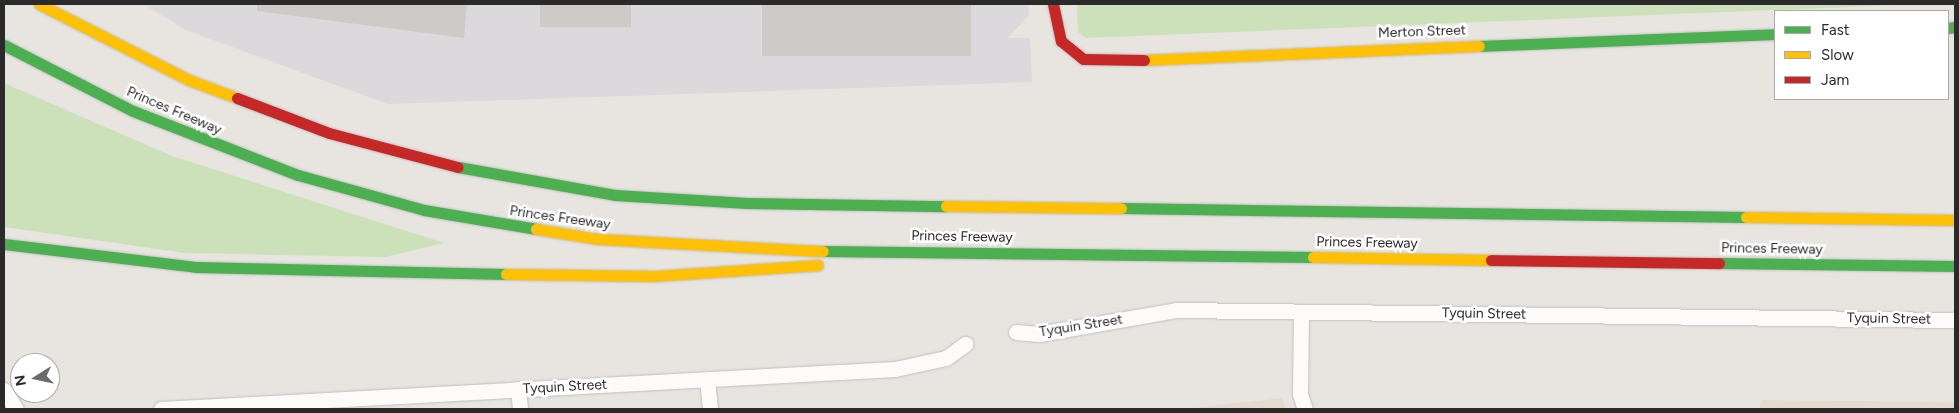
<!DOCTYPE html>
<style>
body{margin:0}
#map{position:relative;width:1959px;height:413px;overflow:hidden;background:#e8e4e0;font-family:Figtree,sans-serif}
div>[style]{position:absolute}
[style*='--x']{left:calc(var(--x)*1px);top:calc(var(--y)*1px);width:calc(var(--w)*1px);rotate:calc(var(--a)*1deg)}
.industrial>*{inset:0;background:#dbd9db}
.education>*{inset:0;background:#e2dbce}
.green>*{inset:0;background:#cce1ba}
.building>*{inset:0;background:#cdcac7;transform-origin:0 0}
.roads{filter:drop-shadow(0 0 1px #c2c0c1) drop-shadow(0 0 1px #c2c0c1)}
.street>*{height:15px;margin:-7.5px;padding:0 7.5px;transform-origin:7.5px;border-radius:7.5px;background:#fcfbfa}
.fast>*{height:11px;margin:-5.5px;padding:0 5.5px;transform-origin:5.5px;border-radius:5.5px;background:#4caf50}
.slow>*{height:11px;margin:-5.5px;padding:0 5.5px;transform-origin:5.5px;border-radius:5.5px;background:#ffc107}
.jam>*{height:11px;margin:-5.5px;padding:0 5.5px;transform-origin:5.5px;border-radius:5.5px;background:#c62828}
span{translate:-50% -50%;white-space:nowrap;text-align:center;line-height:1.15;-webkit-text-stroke:5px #fff;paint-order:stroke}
.street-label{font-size:14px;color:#2a2a2a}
.frame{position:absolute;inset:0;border:5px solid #2a2a2a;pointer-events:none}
.legend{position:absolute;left:1774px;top:10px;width:175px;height:90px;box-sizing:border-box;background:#fff;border:1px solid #aaa;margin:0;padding:6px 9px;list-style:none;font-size:15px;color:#2a2a2a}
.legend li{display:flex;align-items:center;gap:10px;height:25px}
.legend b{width:25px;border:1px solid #aaa}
.north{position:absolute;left:10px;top:353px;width:50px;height:50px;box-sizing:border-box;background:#fff;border:1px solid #aaa;border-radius:50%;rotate:260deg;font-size:14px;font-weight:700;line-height:20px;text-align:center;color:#2a2a2a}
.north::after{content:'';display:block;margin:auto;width:18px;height:22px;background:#6c6b6a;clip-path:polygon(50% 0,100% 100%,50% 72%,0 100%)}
</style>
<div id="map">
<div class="industrial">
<div style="clip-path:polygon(143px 4px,1029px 4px,1029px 15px,1008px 38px,1030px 38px,1032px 82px,388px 104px,186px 30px)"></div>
</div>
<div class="education">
<div style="clip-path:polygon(1282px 398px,1286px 409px,1185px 409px)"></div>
<div style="clip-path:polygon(1761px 400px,1955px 402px,1955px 409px,1760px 409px)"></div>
</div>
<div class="green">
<div style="clip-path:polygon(1077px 4px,1923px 4px,1086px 38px,1078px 32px)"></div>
<div style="clip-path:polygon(4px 83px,172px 156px,444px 243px,385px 257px,185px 253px,4px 227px)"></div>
</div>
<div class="building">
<div style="clip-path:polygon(257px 4px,467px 4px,464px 38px,257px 11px)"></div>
<div style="left:540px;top:4px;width:91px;height:23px"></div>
<div style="left:762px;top:4px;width:209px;height:52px"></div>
</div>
<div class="roads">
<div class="street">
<div style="--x:1301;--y:312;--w:82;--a:90.7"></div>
<div style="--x:1300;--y:394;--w:16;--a:72"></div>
<div style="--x:1016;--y:332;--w:23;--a:5"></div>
<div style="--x:1039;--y:334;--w:140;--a:-9.9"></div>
<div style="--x:1177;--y:310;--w:778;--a:0.74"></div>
<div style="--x:707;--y:380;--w:29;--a:84"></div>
<div style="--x:518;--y:389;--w:20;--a:84"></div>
<div style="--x:4;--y:390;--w:22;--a:58"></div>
<div style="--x:161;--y:409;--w:735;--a:-3.12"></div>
<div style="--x:895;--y:369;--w:52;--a:-12.2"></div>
<div style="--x:946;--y:358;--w:24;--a:-36"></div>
</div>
<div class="fast">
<div style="--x:1948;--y:28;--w:7;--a:-8"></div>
<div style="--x:4;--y:45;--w:145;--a:27.1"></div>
<div style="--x:133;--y:111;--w:177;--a:21.2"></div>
<div style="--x:298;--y:175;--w:131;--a:15.5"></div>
<div style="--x:424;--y:210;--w:114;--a:9.6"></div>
<div style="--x:1479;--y:46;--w:296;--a:-2.3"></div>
<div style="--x:458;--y:167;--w:159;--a:10.1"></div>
<div style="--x:615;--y:195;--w:132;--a:3.5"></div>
<div style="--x:747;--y:203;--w:199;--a:0.9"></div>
<div style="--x:1121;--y:208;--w:625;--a:0.83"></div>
<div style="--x:4;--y:244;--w:193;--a:6.8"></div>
<div style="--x:196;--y:267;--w:310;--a:1.3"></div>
<div style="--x:823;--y:251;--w:490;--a:0.7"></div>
<div style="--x:1719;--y:263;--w:236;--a:0.7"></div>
</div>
<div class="slow">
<div style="--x:39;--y:4;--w:168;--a:26.9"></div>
<div style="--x:189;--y:80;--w:51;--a:20.6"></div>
<div style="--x:1144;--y:60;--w:335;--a:-2.4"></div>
<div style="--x:946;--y:206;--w:175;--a:0.7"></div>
<div style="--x:1746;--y:217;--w:209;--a:0.8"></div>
<div style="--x:536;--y:229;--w:63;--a:9.2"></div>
<div style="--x:598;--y:239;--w:225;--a:3.1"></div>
<div style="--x:1313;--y:257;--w:178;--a:1"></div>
<div style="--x:506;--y:274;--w:148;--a:0.8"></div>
<div style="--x:654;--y:276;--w:164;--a:-3.8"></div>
</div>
<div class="jam">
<div style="--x:1053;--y:4;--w:38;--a:78"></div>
<div style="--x:1061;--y:41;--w:28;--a:39"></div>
<div style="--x:1083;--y:59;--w:61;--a:0.9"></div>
<div style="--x:237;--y:98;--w:98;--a:20.8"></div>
<div style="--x:329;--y:133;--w:133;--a:14.8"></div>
<div style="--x:1491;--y:260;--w:228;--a:0.8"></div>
</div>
</div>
<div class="street-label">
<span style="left:1422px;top:32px;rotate:-2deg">Merton Street</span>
<span style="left:174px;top:111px;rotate:23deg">Princes Freeway</span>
<span style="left:560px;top:218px;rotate:8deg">Princes Freeway</span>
<span style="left:962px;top:237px;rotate:1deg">Princes Freeway</span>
<span style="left:1367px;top:243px;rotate:1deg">Princes Freeway</span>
<span style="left:1772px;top:249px;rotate:1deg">Princes Freeway</span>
<span style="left:1484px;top:314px;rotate:1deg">Tyquin Street</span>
<span style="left:1889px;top:319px;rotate:1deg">Tyquin Street</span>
<span style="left:1081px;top:326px;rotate:-9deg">Tyquin Street</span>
<span style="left:565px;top:387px;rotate:-3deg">Tyquin Street</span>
</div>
<div class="frame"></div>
<ul class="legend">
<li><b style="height:6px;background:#4caf50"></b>Fast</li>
<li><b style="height:6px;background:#ffc107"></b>Slow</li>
<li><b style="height:6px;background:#c62828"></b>Jam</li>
</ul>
<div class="north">N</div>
</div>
